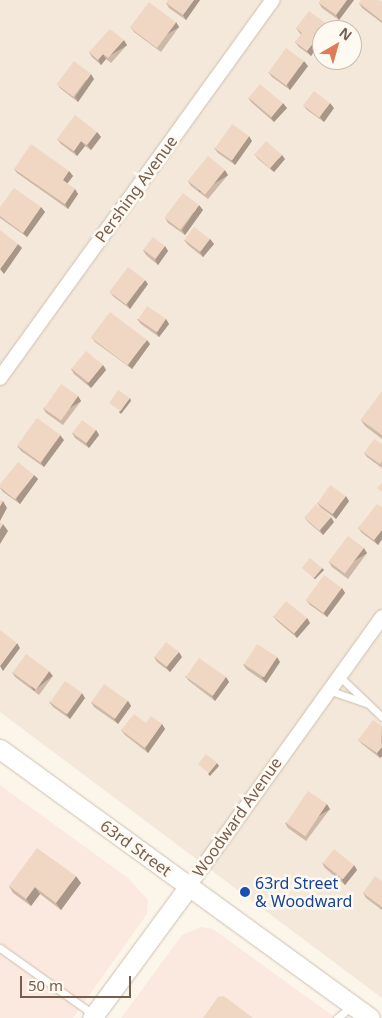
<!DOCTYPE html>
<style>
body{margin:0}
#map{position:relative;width:382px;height:1018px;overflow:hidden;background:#fcf6ea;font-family:"Noto Sans",sans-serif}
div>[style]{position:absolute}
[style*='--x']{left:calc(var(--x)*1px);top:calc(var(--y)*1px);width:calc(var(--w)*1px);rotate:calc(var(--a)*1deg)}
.residential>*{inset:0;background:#f3e8d9}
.commercial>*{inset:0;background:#fbe9df}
.roads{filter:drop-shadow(0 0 1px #cebfb0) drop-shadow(0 0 1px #cebfb0)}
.service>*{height:7px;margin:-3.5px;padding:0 3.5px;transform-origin:3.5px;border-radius:3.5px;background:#fff}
.minor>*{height:14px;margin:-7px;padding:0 7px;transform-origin:7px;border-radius:7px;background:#fff}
.secondary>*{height:19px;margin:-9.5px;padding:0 9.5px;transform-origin:9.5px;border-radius:9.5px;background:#fff}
.wall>*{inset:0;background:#ceb9a8}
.shaded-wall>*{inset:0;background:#a89688;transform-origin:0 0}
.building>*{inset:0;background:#f0d7c3;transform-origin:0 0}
.dots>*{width:14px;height:14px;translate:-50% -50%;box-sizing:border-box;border:2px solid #fefaf1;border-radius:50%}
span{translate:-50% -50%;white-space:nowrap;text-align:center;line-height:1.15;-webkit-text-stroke:5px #fefaf1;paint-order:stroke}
.street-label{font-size:16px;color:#765e4e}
.transit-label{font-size:16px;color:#164399}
.left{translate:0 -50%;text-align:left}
.north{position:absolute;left:312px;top:20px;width:50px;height:50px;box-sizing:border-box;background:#fefaf1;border:1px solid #c8bcb0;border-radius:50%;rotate:38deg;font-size:14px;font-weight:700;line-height:20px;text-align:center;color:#765e4e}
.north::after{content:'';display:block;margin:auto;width:18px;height:22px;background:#de7c57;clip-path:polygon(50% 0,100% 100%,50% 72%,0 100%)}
.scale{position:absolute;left:20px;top:976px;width:111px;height:22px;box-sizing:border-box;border:2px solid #765e4e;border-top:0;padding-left:6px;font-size:15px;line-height:18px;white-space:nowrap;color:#765e4e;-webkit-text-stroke:4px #fefaf1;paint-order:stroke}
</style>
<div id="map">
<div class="residential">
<div style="clip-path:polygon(evenodd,0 0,382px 0,382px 998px,0 712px,0 0,322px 30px,352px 30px,352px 60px,322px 60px,322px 30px)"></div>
</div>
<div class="commercial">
<div style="clip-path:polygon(0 785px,128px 878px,148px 900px,147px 914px,73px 1018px,0 1018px)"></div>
<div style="clip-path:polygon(201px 927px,213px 929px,336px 1018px,121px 1018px,182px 935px)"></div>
</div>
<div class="roads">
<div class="service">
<div style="--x:339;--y:676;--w:59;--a:43.6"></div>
<div style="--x:328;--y:690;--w:40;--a:18.9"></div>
<div style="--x:0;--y:948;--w:114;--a:35.4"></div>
<div style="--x:337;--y:1018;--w:19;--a:-39"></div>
</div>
<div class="minor">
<div style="--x:0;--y:378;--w:466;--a:-54.2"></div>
<div style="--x:189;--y:886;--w:331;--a:-54.3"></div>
</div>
<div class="secondary">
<div style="--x:0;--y:749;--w:457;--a:36"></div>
<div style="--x:92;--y:1018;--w:164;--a:-53.7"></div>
</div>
</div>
<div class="wall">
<div style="clip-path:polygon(200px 0,186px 20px,169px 8px,166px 3px)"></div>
<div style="clip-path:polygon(321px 0,354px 0,339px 20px,322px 8px,319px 3px)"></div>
<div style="clip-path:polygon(382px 2px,382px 23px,362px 8px,359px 3px)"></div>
<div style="clip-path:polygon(176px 22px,179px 27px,161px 52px,134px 32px,131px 28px)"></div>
<div style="clip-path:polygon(296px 28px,322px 30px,322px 51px,317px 47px,311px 56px,299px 47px,295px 42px,301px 35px)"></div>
<div style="clip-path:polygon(127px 45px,111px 63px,106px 59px,101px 65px,92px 57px,89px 52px)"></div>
<div style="clip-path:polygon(308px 66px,290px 90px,272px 77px,268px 72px)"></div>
<div style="clip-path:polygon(94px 79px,78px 102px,61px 89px,57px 84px)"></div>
<div style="clip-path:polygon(248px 98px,287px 108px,274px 122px,252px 103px)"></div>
<div style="clip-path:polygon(303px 105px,334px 108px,324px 122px,307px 110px)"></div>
<div style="clip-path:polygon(97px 132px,101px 137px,91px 150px,85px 146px,77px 156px,61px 144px,57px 139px)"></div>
<div style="clip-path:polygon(252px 141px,235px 165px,218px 153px,214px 148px)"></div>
<div style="clip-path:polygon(254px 154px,285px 159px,274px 172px,258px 159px)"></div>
<div style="clip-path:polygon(14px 169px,69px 171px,73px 176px,67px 184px,75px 189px,78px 194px,68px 209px,17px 173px)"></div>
<div style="clip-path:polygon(228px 175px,208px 199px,191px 186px,188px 181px)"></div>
<div style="clip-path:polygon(0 207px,41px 207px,45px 212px,27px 237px,0 218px)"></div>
<div style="clip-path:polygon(203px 210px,185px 235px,168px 223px,165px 218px)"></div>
<div style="clip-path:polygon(210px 239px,214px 244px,203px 257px,188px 245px,184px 240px)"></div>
<div style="clip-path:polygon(165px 246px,168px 251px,158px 265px,146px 255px,143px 250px)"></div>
<div style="clip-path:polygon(148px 284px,130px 309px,114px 297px,110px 292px)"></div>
<div style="clip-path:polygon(137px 319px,166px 319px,169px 324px,159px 337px,141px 324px)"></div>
<div style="clip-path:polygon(92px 338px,150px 344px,132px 369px,95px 342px)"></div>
<div style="clip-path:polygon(103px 365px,106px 370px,91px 388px,74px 374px,71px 369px)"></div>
<div style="clip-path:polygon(382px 392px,382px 439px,365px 426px,361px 420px)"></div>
<div style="clip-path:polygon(78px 396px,81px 401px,63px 425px,46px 413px,43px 408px)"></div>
<div style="clip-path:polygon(96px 430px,99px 435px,89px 448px,75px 438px,72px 433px)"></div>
<div style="clip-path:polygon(64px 440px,44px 467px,21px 451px,17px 446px)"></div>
<div style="clip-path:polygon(382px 444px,382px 468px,367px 457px,364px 453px)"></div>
<div style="clip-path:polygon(34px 475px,38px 479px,20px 504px,3px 492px,0 488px)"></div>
<div style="clip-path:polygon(349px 501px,336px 519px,321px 508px,317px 503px)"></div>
<div style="clip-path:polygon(382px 507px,382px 539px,378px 545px,362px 533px,358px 528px)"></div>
<div style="clip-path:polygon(305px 518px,334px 522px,323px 535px,308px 522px)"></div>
<div style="clip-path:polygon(367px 553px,348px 579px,332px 567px,329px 562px)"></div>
<div style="clip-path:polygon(342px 588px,345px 593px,327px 617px,310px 605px,306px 600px)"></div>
<div style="clip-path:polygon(273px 616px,307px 618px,310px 623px,297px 638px,277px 621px)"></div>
<div style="clip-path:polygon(154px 657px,182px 657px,170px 672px,157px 662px)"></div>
<div style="clip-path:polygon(280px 662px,266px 683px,246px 669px,243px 664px)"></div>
<div style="clip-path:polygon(12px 672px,53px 676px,39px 695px,15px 677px)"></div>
<div style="clip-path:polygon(185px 676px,226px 677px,229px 682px,215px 701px,189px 681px)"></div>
<div style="clip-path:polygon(85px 698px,70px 719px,53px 707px,49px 702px)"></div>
<div style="clip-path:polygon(128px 701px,131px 706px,118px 724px,94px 707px,91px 702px)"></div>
<div style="clip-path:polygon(146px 723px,162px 724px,165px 729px,148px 753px,125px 735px,121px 730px)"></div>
<div style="clip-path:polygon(382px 726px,382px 756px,380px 758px,362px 744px,358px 740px)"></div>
<div style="clip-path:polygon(330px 809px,306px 841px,288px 828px,285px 823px)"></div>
<div style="clip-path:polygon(322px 863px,354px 865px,357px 870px,345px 885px,325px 868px)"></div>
<div style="clip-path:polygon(382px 881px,382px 910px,366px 898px,363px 893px)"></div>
<div style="clip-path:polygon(81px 883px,61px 910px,40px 894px,31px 906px,13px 893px,9px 886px)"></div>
</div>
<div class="shaded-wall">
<div style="clip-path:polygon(194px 0,200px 0,186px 20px,183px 15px)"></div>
<div style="clip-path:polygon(347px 0,354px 0,339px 20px,336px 15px)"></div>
<div style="left:176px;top:22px;width:6px;height:31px;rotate:59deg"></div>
<div style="left:124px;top:40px;width:6px;height:24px;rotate:59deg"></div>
<div style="clip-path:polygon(314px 42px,317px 47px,311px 56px,307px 51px)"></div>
<div style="clip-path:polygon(103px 54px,106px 59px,101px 65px,98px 60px)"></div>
<div style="clip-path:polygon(304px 61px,308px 66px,290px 90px,287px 85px)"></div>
<div style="clip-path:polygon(91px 74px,94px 79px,78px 102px,75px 97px)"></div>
<div style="clip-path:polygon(283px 103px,287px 108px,274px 122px,271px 118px)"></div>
<div style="clip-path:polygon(330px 103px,334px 108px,324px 122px,320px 117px)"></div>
<div style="clip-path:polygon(97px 132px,101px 137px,91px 150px,87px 145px)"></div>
<div style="clip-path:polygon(249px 136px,252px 141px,235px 165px,231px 160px)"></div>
<div style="clip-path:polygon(81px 141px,85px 146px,77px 156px,74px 151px)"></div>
<div style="clip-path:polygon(282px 155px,285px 159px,274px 172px,270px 168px)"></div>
<div style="left:225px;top:170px;width:6px;height:33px;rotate:59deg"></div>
<div style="clip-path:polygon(69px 171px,73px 176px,66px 185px,63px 180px)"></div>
<div style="clip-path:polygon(75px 189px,78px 194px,68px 209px,65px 204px)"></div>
<div style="clip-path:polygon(199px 205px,203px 210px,185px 235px,182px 230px)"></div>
<div style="clip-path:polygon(41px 207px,45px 212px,27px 237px,23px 233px)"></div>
<div style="clip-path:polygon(210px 239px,214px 244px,203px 257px,200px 252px)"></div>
<div style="clip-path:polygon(18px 244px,22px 248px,4px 274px,0 269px)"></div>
<div style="clip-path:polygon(165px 246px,168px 251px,158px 265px,155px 260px)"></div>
<div style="clip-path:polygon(145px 280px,148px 284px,130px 309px,127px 304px)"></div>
<div style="clip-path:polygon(166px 319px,169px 324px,159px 337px,156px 332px)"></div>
<div style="clip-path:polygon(147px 340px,150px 344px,132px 369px,128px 365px)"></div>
<div style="clip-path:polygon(103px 365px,106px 370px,91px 388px,87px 383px)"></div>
<div style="left:78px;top:396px;width:6px;height:30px;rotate:59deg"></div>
<div style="clip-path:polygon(130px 398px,131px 401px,121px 414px,119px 412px)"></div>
<div style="clip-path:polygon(96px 430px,99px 435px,89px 448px,86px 444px)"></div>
<div style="clip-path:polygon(60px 435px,64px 440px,44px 467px,41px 463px)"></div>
<div style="clip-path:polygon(34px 475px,38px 479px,20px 504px,16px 499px)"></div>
<div style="clip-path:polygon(346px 496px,349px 501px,336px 519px,332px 514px)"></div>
<div style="clip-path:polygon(3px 501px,7px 508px,0 521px,0 506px)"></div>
<div style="clip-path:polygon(331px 517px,334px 522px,323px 535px,320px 530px)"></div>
<div style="clip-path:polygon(3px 524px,8px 531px,0 544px,0 529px)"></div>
<div style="clip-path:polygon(382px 530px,382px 539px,378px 545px,374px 540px)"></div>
<div style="left:364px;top:548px;width:6px;height:32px;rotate:59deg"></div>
<div style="left:322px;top:568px;width:3px;height:13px;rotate:45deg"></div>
<div style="clip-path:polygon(342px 588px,345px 593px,327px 617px,323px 612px)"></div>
<div style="clip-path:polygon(307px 618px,310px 623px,297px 638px,294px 633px)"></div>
<div style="clip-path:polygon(17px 643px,20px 648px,3px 671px,0 666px)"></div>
<div style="clip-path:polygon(179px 652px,182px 657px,170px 672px,166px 667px)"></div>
<div style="clip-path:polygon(277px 657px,280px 662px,266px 683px,262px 678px)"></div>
<div style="left:49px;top:671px;width:6px;height:24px;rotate:51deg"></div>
<div style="clip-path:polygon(226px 677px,229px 682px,215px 701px,212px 696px)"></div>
<div style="clip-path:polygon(82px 693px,85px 698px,70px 719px,66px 714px)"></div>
<div style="clip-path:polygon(128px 701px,131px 706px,118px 724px,114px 719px)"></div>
<div style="clip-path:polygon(162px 724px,165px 729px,148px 753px,145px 748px)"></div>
<div style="clip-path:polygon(382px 747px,382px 756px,380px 758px,377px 753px)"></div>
<div style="clip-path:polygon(217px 763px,219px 766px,210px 776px,208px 774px)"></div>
<div style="left:327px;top:804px;width:6px;height:40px;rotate:59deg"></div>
<div style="clip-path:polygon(354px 865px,357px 870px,345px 885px,342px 880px)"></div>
<div style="clip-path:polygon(76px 876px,81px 883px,61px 910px,56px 903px)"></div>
<div style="clip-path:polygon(35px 887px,40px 894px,31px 906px,26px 899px)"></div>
</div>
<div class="building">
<div style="clip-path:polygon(168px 0,194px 0,183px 15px,166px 3px)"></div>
<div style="clip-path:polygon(321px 0,347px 0,336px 15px,319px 3px)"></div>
<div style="clip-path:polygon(361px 0,379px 0,382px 2px,382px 21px,359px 3px)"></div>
<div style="left:149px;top:2px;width:34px;height:32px;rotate:37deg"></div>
<div style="clip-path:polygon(309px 11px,335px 30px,322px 30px,322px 49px,314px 42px,307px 51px,295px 42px,302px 33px,296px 28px)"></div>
<div style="clip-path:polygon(110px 29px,124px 40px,108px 58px,103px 54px,98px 60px,89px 52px)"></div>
<div style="left:286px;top:48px;width:22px;height:30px;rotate:36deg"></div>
<div style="left:74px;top:61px;width:21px;height:29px;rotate:37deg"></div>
<div style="left:260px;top:84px;width:30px;height:18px;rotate:40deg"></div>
<div style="left:314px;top:91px;width:20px;height:18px;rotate:37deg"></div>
<div style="clip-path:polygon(75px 115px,97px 132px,87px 145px,81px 141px,74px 151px,57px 139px)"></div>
<div style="left:232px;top:124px;width:21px;height:30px;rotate:35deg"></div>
<div style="left:266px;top:141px;width:21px;height:18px;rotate:41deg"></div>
<div style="clip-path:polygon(31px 144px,69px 171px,63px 180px,75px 189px,65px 204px,14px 169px)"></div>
<div style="left:208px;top:156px;width:22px;height:32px;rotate:39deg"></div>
<div style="clip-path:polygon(14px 188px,41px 207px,23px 233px,0 216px,0 207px)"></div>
<div style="left:183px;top:193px;width:20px;height:31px;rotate:37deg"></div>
<div style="left:194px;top:227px;width:20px;height:16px;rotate:37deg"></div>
<div style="clip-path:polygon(0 230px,18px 244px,0 269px)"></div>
<div style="left:153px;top:237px;width:15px;height:16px;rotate:37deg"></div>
<div style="left:128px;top:267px;width:21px;height:31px;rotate:37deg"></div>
<div style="left:147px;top:306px;width:23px;height:16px;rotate:34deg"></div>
<div style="left:110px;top:312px;width:46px;height:32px;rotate:37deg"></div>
<div style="left:86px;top:351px;width:22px;height:23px;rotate:39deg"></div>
<div style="left:61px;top:384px;width:21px;height:30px;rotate:35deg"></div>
<div style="left:118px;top:390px;width:14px;height:16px;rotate:34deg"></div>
<div style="clip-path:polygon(381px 392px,382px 392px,382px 435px,361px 420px)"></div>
<div style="left:37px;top:418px;width:29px;height:34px;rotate:36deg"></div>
<div style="left:82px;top:420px;width:17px;height:16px;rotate:36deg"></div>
<div style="clip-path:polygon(374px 439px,382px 444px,382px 461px,380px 464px,364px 453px)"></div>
<div style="left:18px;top:462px;width:21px;height:31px;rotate:39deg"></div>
<div style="clip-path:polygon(382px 483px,382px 492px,377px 488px)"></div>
<div style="left:330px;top:485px;width:19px;height:22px;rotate:35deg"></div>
<div style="clip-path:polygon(0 500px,3px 501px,0 506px)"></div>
<div style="left:316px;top:504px;width:20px;height:18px;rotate:41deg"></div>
<div style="clip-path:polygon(377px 504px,382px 507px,382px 530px,374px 540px,358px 528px)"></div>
<div style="clip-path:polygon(0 522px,3px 524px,0 529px)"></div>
<div style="left:348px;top:536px;width:20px;height:32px;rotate:37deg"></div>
<div style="left:310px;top:558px;width:16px;height:13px;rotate:40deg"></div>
<div style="left:324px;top:575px;width:22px;height:31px;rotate:36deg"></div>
<div style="left:286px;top:601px;width:27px;height:20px;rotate:39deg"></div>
<div style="clip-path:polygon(0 630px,17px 643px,0 666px)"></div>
<div style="left:166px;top:642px;width:16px;height:19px;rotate:38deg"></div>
<div style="left:257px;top:644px;width:24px;height:24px;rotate:33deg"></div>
<div style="left:26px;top:654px;width:29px;height:23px;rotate:36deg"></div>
<div style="left:199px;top:658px;width:33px;height:23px;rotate:35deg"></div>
<div style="left:65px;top:681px;width:21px;height:26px;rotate:35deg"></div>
<div style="left:104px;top:684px;width:29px;height:22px;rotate:35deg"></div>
<div style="clip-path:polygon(134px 714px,146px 723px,151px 716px,162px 724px,145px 748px,121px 730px)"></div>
<div style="clip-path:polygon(373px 720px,382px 726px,381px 741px,382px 747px,377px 753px,358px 740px)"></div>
<div style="left:206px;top:754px;width:14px;height:13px;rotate:39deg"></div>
<div style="left:308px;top:791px;width:23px;height:39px;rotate:34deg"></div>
<div style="clip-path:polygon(37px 848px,76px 876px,56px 903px,35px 887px,26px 899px,9px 886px)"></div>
<div style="left:334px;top:849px;width:26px;height:18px;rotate:39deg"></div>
<div style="clip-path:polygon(375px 876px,382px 881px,382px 907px,363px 893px)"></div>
<div style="clip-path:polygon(224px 996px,253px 1018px,203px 1018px,218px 997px)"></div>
</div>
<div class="dots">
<div style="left:245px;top:892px;background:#1a4fb4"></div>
</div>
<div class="street-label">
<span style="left:136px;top:189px;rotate:-54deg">Pershing Avenue</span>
<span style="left:237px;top:817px;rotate:-55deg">Woodward Avenue</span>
<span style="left:136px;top:848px;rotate:36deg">63rd Street</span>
</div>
<div class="transit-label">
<span class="left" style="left:255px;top:892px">63rd Street<br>&amp; Woodward</span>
</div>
<div class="north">N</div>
<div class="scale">50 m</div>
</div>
